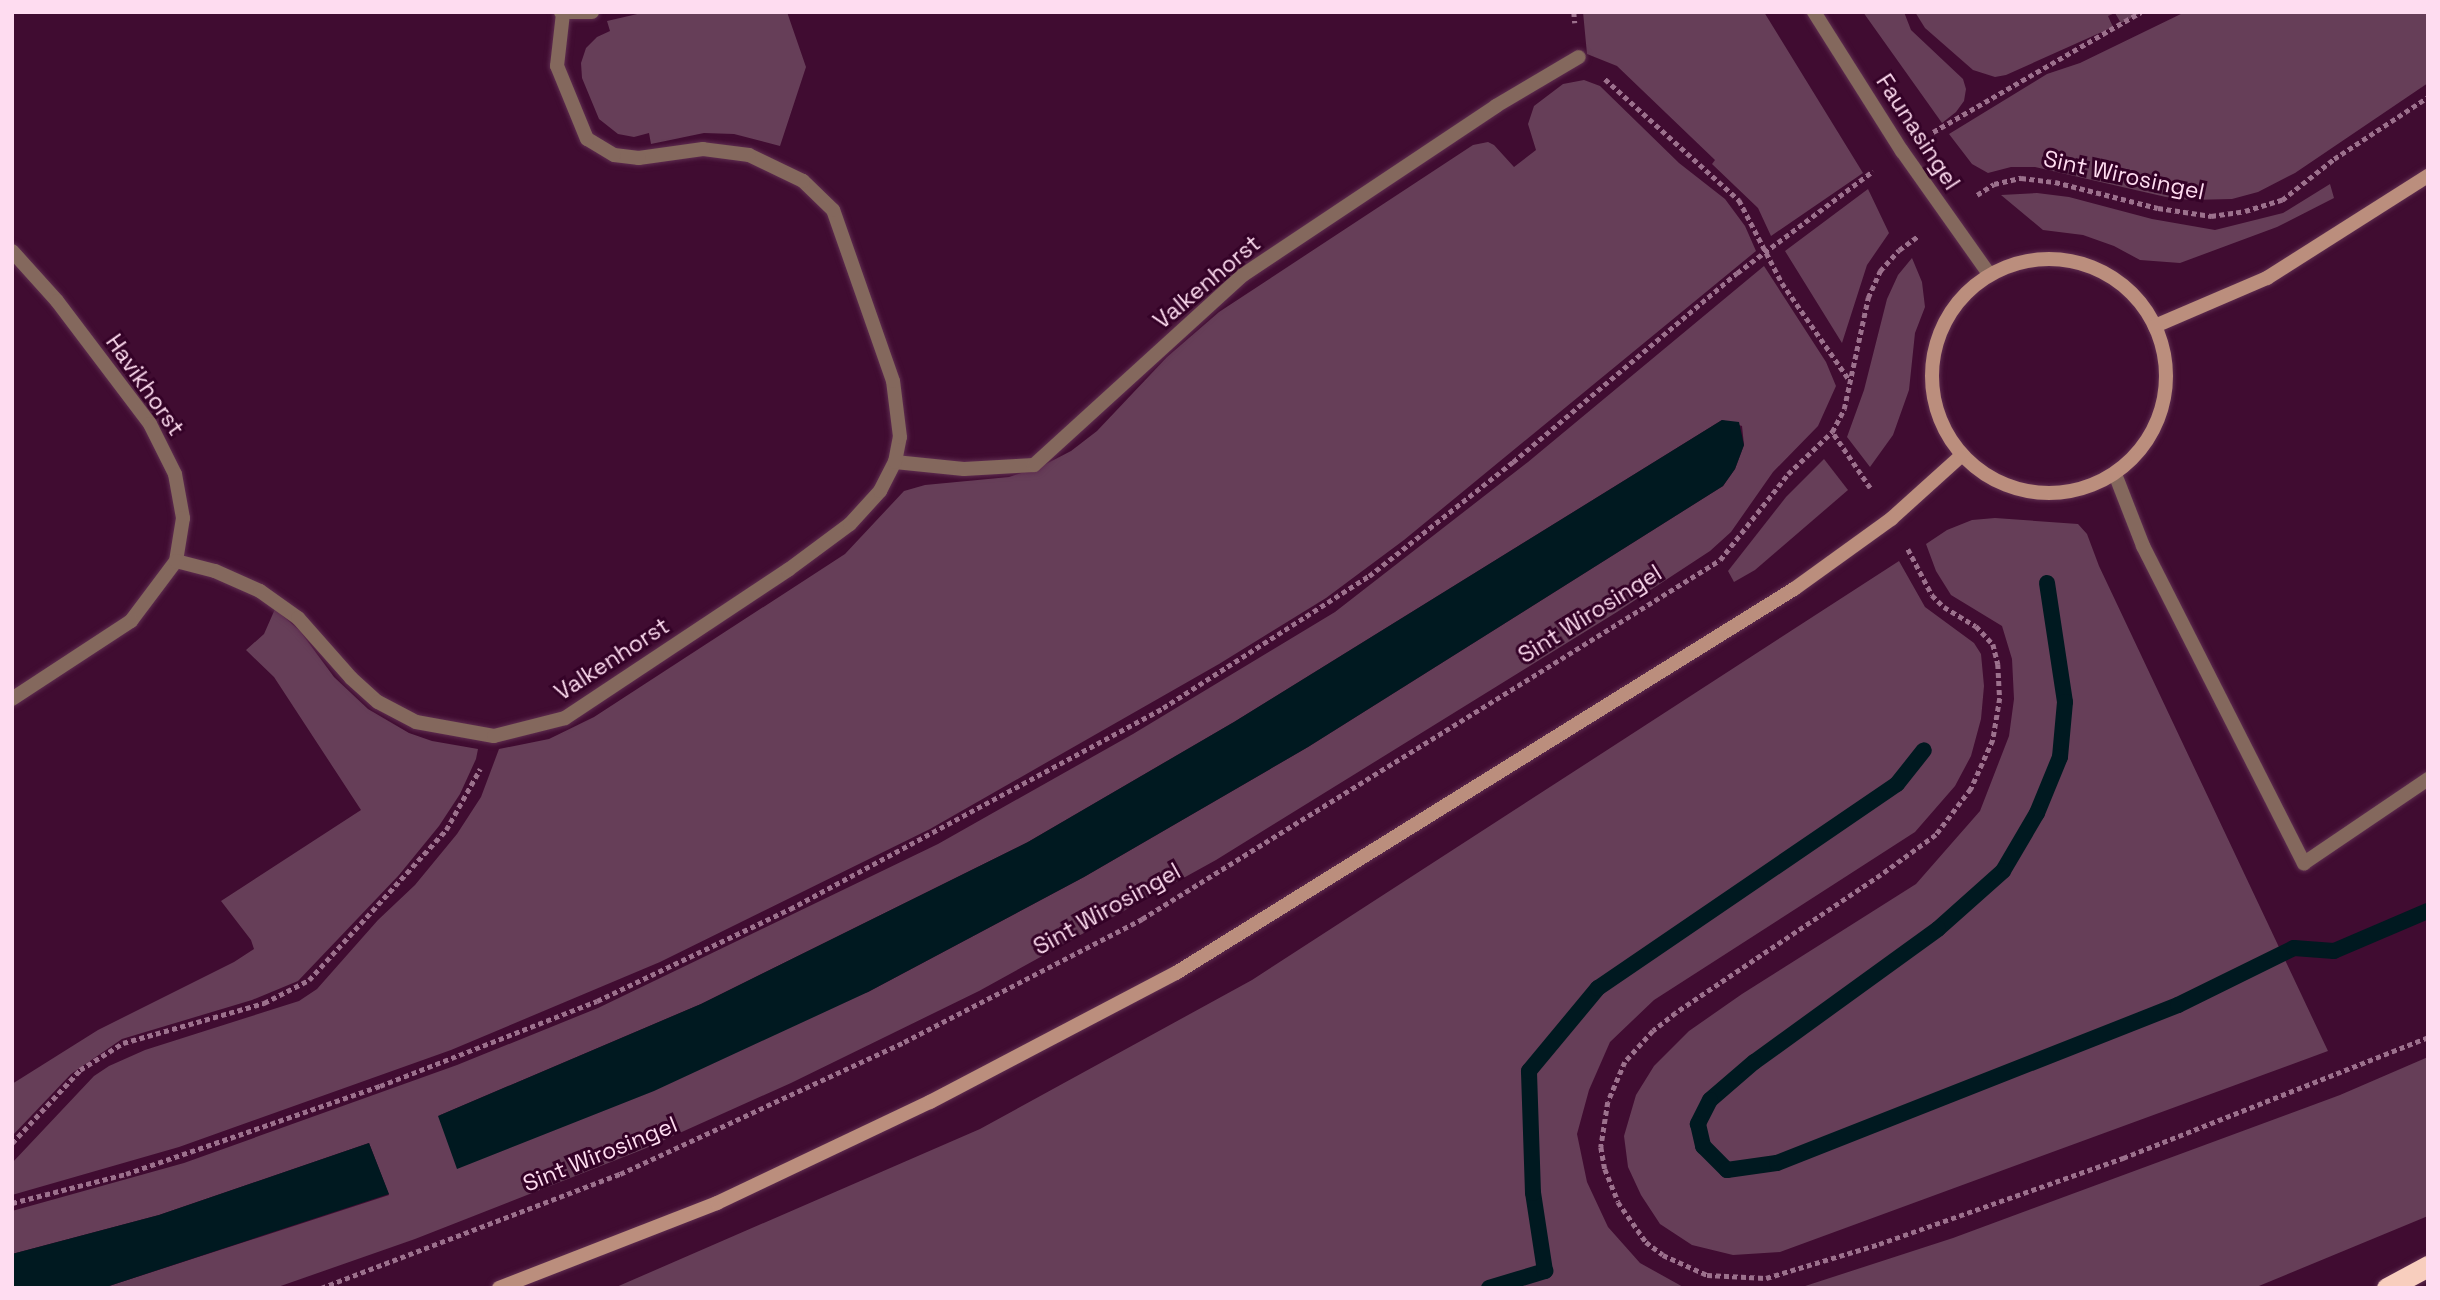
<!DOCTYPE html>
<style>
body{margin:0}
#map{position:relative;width:2440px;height:1300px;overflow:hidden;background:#400c31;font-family:"Space Grotesk",sans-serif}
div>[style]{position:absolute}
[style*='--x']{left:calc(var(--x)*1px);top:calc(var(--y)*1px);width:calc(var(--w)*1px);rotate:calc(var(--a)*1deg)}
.green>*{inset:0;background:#663e58}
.water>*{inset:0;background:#001920}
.stream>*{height:16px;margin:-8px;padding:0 8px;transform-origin:8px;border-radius:8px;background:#001920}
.path>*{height:4.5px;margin-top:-2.25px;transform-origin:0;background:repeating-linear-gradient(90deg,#9c718d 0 5px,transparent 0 8.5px)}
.roads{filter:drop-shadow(0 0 2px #5e2d50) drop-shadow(0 0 2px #5e2d50)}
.service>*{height:14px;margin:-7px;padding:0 7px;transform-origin:7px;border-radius:7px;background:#84685d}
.minor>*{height:14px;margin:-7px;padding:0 7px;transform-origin:7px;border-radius:7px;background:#84685d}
.secondary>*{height:14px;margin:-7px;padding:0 7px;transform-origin:7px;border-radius:7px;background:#bb8e7d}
.secondary>.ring{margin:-7px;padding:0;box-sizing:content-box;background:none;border:14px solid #bb8e7d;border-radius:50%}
.motorway>*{height:21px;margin:-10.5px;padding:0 10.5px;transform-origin:10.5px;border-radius:10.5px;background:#f8cebe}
span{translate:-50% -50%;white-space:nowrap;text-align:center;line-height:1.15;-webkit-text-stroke:6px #340227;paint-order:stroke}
.street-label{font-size:23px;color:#fedcf0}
.frame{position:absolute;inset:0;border:14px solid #fedcf0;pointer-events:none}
</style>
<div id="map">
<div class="green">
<div style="clip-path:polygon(646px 12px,787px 12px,806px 67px,780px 146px,734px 134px,704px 133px,651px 144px,649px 133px,634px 137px,618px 134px,599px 119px,582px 78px,581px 63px,586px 48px,597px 37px,610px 31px,607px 21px)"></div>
<div style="clip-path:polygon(1583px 12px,1764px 12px,1863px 173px,1771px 236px,1758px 208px,1712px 164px,1715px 160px,1617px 66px,1587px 54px)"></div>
<div style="clip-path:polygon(1863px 12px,1904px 12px,1911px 30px,1963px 79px,1966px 89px,1964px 101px,1956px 112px,1942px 123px)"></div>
<div style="clip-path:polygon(1915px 12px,2143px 12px,2121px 23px,2115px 13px,2108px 16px,2113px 27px,2006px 75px,1995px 77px,1973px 70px,1925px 28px)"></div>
<div style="clip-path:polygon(2185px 12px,2428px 12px,2428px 83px,2295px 173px,2258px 192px,2232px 199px,2190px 200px,2166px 197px,2035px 167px,2011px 167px,1988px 173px,1972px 164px,1949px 134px,2047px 74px,2080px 63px)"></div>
<div style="clip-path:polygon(1584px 80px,1600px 86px,1679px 163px,1725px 199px,1745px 226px,1756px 251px,1404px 540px,1326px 598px,1219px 664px,930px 829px,660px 962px,451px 1050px,179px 1147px,12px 1195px,12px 1163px,94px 1076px,109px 1066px,145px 1050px,299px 1001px,317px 989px,378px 920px,415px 885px,457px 834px,481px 797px,499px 749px,549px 739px,594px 717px,845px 554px,904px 491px,925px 485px,1009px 477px,1040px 467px,1071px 451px,1097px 431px,1167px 357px,1219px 312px,1473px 145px,1488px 142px,1494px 145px,1514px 167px,1536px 150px,1528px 124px,1534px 106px,1563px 84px)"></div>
<div style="clip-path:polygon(2330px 184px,2334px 198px,2277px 227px,2180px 263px,2140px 260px,2114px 246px,2083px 235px,2043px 230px,2001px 195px,2037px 193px,2069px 197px,2152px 219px,2215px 230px,2283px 213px)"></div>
<div style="clip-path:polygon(1868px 189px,1889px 233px,1867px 265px,1842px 343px,1785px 251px)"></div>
<div style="clip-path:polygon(1912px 258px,1922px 282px,1925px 307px,1915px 333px,1909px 390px,1893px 435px,1870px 467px,1847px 437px,1864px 390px,1887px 299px,1898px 275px)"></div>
<div style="clip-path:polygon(evenodd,1764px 266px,1826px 362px,1836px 386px,1818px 426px,1773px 472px,1731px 532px,1710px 551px,1617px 612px,1216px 860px,979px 991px,791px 1083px,644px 1149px,415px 1239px,275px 1288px,103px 1288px,389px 1195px,369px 1143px,159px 1215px,12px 1254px,12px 1211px,184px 1163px,457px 1065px,598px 1008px,938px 844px,1133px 734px,1335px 612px,1528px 462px,1764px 266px,1722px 420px,1742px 426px,1744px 445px,1735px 469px,1723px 486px,1308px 747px,1084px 877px,868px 992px,438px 1116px,701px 1004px,1028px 842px,1234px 722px,1722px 420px)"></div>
<div style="clip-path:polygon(1824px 459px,1848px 490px,1755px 570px,1734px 582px,1728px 571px,1786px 497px)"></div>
<div style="clip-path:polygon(1995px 518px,2078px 524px,2087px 534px,2099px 566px,2328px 1051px,1780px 1252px,1733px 1255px,1692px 1245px,1660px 1224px,1641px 1195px,1628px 1167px,1624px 1136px,1636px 1095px,1654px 1066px,1689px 1031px,1742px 994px,1916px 884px,1980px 811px,2009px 736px,2014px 699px,2012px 659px,2002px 626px,1951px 595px,1936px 571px,1926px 544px,1947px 530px,1972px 520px)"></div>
<div style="clip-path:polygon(1899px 561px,1925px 607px,1974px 643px,1981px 654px,1984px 686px,1981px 719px,1971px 756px,1955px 786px,1915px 832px,1654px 1000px,1610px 1042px,1589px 1090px,1577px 1134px,1587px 1182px,1608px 1227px,1640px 1263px,1685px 1288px,614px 1288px,980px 1129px,1252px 980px)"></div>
<div style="clip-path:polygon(275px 609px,300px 631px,334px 677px,368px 709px,409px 733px,432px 741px,478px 749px,476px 759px,460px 794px,439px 826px,399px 875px,298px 981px,252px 1000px,122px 1039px,71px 1074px,12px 1136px,12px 1084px,98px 1030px,234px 962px,254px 949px,251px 940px,221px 901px,361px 810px,274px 677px,246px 650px,264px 634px)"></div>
<div style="clip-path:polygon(2428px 1057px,2428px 1216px,2254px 1288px,1799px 1288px,1953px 1238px,2340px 1095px)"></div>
</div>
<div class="water">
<div style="clip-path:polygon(1722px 420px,1739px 422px,1744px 445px,1735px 469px,1723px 486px,1308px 747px,1084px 877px,868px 992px,654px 1091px,457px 1169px,438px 1116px,701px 1004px,1028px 842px,1234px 722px)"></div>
<div style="clip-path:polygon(369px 1143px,389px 1194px,103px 1288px,12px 1288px,12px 1254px,159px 1215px)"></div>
</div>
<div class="stream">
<div style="--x:2047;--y:583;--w:120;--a:81.4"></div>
<div style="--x:2065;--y:702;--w:55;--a:95.2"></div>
<div style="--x:2060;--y:757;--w:61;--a:112.3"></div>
<div style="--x:2037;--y:813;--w:67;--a:120.4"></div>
<div style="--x:2003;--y:871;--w:87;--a:138.3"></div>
<div style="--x:1938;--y:929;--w:227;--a:144.1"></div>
<div style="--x:1754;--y:1062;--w:58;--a:139.2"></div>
<div style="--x:1710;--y:1100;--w:27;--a:117"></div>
<div style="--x:1698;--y:1124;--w:23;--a:77"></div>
<div style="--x:1703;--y:1146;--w:34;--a:45"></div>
<div style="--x:1727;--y:1170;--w:50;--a:-8"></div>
<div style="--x:1777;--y:1163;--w:431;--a:-21.5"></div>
<div style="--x:2178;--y:1005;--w:129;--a:-26.2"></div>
<div style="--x:2294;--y:948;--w:40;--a:4.3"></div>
<div style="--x:2334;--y:951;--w:102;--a:-23.1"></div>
<div style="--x:1489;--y:1288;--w:59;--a:-16.9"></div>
<div style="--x:1545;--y:1271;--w:79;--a:-98.7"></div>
<div style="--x:1533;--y:1193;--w:122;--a:-91.9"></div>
<div style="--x:1529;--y:1071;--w:108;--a:-50.3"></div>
<div style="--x:1598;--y:988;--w:362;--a:-34.3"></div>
<div style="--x:1897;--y:784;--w:43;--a:-51.5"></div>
</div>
<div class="path">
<div style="--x:1574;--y:12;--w:11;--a:85"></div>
<div style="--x:1605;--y:79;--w:181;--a:42.1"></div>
<div style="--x:1739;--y:200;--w:93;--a:62.6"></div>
<div style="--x:1782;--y:283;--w:119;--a:55.2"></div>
<div style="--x:1933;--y:132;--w:240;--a:-30"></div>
<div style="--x:1977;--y:195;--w:20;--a:-33"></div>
<div style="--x:1994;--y:184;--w:28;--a:-13"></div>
<div style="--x:2021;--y:178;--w:34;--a:7"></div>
<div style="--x:2055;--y:182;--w:106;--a:14.2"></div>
<div style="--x:2158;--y:208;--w:54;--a:8.6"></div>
<div style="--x:2211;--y:216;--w:34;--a:-8"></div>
<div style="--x:2245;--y:211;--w:39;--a:-17"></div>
<div style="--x:2282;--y:200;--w:66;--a:-38.3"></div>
<div style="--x:2334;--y:159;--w:113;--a:-33.4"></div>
<div style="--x:1870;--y:488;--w:68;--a:-124.2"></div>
<div style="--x:1832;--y:432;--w:26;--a:-62"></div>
<div style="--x:1844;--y:409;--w:114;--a:-77.8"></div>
<div style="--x:1868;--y:298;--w:30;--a:-66"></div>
<div style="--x:1880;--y:271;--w:28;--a:-48"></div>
<div style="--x:1899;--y:250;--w:24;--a:-36"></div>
<div style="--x:1908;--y:549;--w:52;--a:62.4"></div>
<div style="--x:1932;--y:595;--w:17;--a:45"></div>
<div style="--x:1944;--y:607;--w:37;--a:31"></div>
<div style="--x:1976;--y:626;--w:25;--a:47"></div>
<div style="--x:1993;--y:644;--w:21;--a:76"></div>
<div style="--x:1998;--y:664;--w:34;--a:87"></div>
<div style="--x:2000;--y:698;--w:43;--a:99.5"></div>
<div style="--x:1993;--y:740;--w:54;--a:114.2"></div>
<div style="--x:1971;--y:789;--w:58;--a:127.3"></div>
<div style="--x:1936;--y:835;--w:68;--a:144"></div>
<div style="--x:1881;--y:875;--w:247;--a:146.1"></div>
<div style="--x:1676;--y:1013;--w:29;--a:142"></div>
<div style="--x:1653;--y:1031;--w:42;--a:132.1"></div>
<div style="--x:1625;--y:1062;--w:43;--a:113"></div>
<div style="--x:1608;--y:1102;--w:46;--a:98.8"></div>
<div style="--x:1601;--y:1147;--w:22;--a:80"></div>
<div style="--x:1605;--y:1169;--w:35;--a:68"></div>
<div style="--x:1618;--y:1202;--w:49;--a:55"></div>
<div style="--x:1646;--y:1242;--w:21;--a:37"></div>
<div style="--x:1663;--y:1255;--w:48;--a:24.4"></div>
<div style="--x:1707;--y:1275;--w:59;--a:2.9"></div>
<div style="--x:1766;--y:1278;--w:118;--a:-16.7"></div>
<div style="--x:1879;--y:1244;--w:259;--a:-19.4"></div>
<div style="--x:2123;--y:1158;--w:328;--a:-21.6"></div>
<div style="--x:12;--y:1143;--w:100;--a:-47"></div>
<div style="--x:80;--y:1070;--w:51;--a:-32.1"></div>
<div style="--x:123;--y:1043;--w:147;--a:-15.8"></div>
<div style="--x:264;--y:1003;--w:51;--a:-27.1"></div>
<div style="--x:309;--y:980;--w:203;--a:-47.6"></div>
<div style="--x:446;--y:830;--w:70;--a:-60.9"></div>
<div style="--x:12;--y:1203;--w:118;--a:-14.3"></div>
<div style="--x:126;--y:1174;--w:269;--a:-19.1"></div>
<div style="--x:380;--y:1086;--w:233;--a:-21.4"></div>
<div style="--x:597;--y:1001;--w:214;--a:-25.5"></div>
<div style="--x:790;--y:909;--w:424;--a:-28.3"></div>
<div style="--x:1163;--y:708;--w:245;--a:-32.7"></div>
<div style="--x:1369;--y:576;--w:184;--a:-38.4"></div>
<div style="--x:1513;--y:462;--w:293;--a:-40.2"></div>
<div style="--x:1737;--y:273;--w:170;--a:-36.9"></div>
<div style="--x:321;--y:1288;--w:320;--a:-20.9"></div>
<div style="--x:620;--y:1174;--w:313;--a:-24.9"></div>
<div style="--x:904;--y:1042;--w:268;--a:-27.3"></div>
<div style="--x:1142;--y:919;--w:680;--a:-31.84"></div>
<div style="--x:1720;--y:560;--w:110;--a:-51.7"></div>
<div style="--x:1788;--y:474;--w:61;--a:-43.7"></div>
</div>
<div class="roads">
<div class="service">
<div style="--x:2115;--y:474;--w:77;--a:68.7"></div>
<div style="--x:2143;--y:546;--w:356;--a:63.1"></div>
<div style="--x:2304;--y:863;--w:150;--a:-34.1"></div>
</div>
<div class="minor">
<div style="--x:561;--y:12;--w:31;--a:0"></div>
<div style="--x:1814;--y:12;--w:165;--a:57.7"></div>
<div style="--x:1902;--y:151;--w:151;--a:54.7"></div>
<div style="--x:12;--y:251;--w:67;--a:48"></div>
<div style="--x:57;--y:301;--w:154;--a:52.9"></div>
<div style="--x:150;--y:424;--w:56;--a:63.4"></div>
<div style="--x:175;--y:474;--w:45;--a:79.7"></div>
<div style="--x:183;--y:518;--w:44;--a:99.2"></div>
<div style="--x:176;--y:561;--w:75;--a:126.9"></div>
<div style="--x:131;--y:621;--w:142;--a:146.8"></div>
<div style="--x:895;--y:462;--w:69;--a:5.8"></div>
<div style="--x:964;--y:469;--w:70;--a:-3.3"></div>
<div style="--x:1034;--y:465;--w:282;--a:-42.3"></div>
<div style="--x:1243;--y:275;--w:304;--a:-33.7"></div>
<div style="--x:1496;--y:106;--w:96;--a:-30.6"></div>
<div style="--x:176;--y:561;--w:40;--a:14.4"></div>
<div style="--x:215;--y:571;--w:49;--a:24"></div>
<div style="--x:260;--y:591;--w:47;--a:35.4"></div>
<div style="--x:298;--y:618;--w:80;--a:48.5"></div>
<div style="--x:351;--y:678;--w:36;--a:42"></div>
<div style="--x:378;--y:702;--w:43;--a:27.8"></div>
<div style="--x:416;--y:722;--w:79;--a:10.2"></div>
<div style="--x:494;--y:736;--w:73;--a:-14.2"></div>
<div style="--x:565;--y:718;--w:268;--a:-33.6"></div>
<div style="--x:788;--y:570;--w:77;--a:-36.6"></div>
<div style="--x:850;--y:524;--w:45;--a:-47.7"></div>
<div style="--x:880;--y:491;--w:33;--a:-63"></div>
<div style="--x:895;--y:462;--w:25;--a:-79"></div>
<div style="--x:900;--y:437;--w:56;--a:-97.1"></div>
<div style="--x:893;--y:381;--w:181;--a:-109.3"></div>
<div style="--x:833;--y:210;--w:42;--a:-136"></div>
<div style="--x:803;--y:181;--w:60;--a:-154.3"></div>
<div style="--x:749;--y:155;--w:46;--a:-172.6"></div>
<div style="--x:703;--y:149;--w:65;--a:172"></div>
<div style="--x:639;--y:158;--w:25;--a:-173"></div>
<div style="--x:614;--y:155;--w:31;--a:-149"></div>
<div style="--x:587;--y:139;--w:79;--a:-112.3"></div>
<div style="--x:557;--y:66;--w:53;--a:-83.5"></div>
</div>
<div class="secondary">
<div class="ring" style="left:1932px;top:259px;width:220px;height:220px"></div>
<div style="--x:2155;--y:326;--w:122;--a:-23.2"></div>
<div style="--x:2267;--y:278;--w:191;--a:-32.4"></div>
<div style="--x:499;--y:1288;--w:234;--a:-21.3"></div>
<div style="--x:717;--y:1203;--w:236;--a:-25.4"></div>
<div style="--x:930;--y:1102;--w:278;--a:-27.7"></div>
<div style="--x:1176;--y:973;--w:728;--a:-31.86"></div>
<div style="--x:1794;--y:589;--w:120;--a:-35.8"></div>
<div style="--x:1891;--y:519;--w:94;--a:-42"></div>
</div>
<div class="motorway">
<div style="--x:2387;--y:1288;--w:47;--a:-28.2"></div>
</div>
</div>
<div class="street-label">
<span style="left:1918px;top:132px;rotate:57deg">Faunasingel</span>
<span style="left:2124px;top:175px;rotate:12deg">Sint Wirosingel</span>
<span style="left:1207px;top:282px;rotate:-40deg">Valkenhorst</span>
<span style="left:145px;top:385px;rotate:55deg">Havikhorst</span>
<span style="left:1590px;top:614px;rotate:-32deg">Sint Wirosingel</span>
<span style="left:612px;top:659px;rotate:-33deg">Valkenhorst</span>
<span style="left:1107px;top:909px;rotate:-29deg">Sint Wirosingel</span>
<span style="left:600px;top:1154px;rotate:-22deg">Sint Wirosingel</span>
</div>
<div class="frame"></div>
</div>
